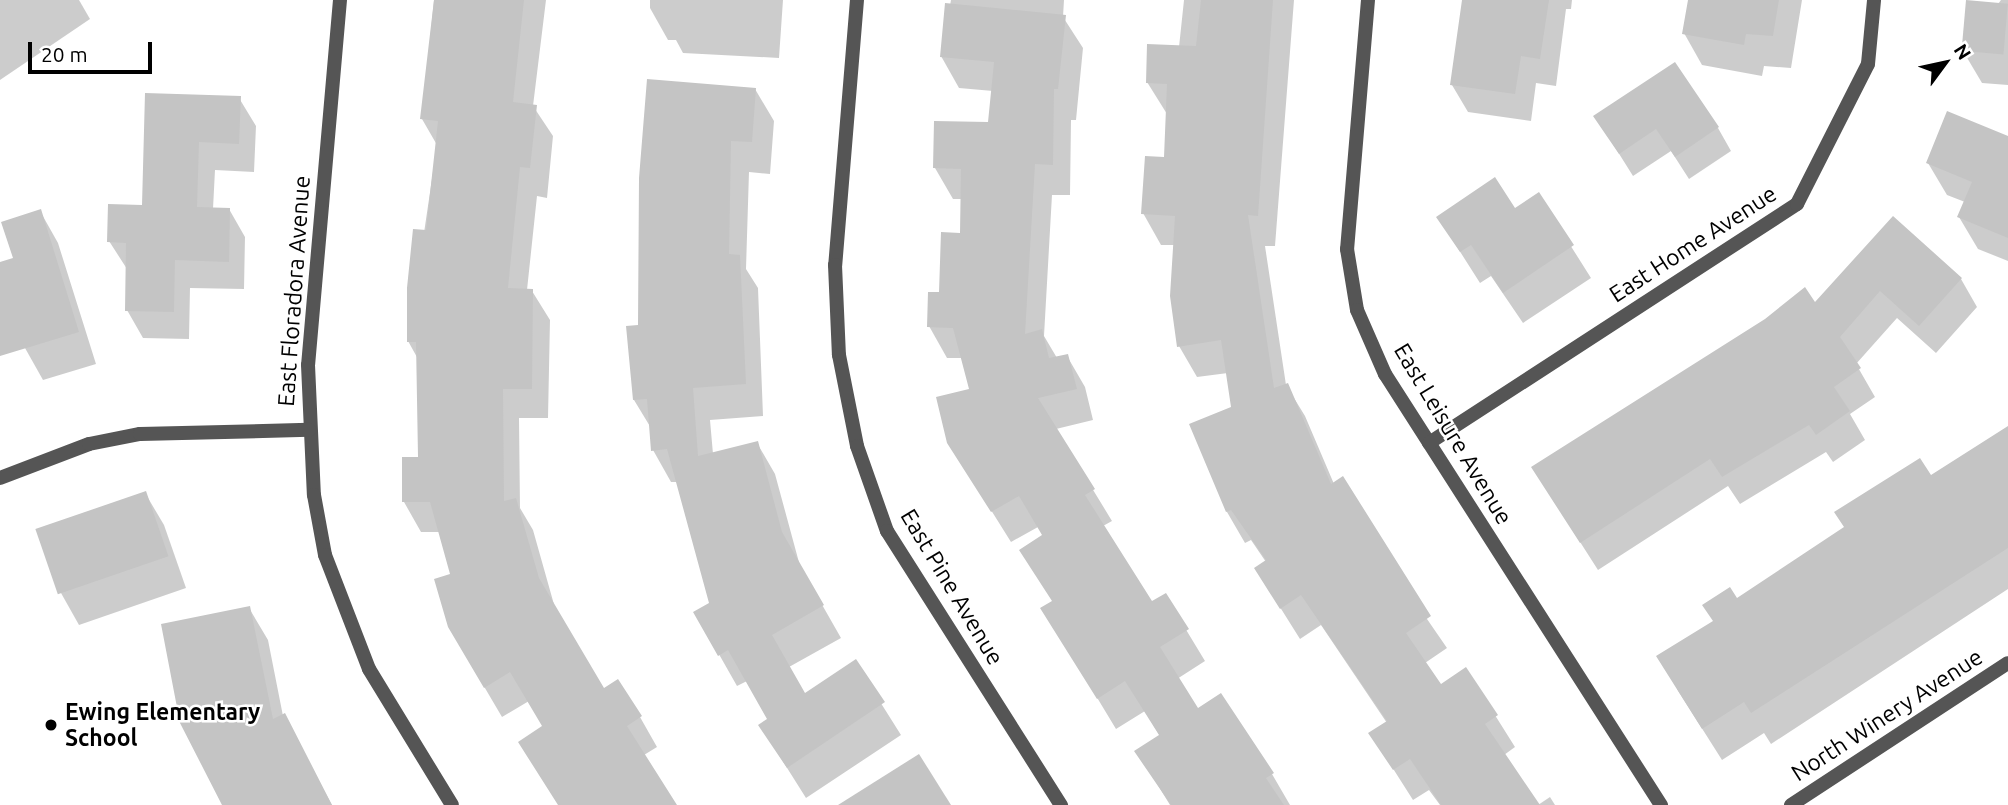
<!DOCTYPE html>
<style>
body{margin:0}
#map{position:relative;width:2008px;height:805px;overflow:hidden;background:#fff;font-family:Ubuntu,sans-serif}
div>[style]{position:absolute}
[style*='--x']{left:calc(var(--x)*1px);top:calc(var(--y)*1px);width:calc(var(--w)*1px);rotate:calc(var(--a)*1deg)}
.shadow>*{inset:0;background:#0003}
.building>*{inset:0;background:#c4c4c4;transform-origin:0 0}
.minor>*{height:14px;margin:-7px;padding:0 7px;transform-origin:7px;border-radius:7px;background:#555}
.dots>*{width:19px;height:19px;translate:-50% -50%;box-sizing:border-box;border:4px solid #fff;border-radius:50%}
span{translate:-50% -50%;white-space:nowrap;text-align:center;line-height:1.15;-webkit-text-stroke:5px #fff;paint-order:stroke}
.street-label{font-size:23px;color:#000}
.poi-label{font-size:23px;color:#000;font-weight:700}
.left{translate:0 -50%;text-align:left}
.north{position:absolute;left:1910px;top:28px;width:70px;height:70px;-webkit-text-stroke:5px #fff;paint-order:stroke;rotate:57deg;font-size:19px;font-weight:700;line-height:28px;text-align:center;color:#000}
.north::after{content:'';display:block;margin:auto;width:24px;height:32px;background:#000;clip-path:polygon(50% 0,100% 100%,50% 72%,0 100%)}
.scale{position:absolute;left:28px;top:42px;width:124px;height:32px;box-sizing:border-box;border:4px solid #000;border-top:0;padding-left:9px;font-size:21px;line-height:24px;white-space:nowrap;color:#000;-webkit-text-stroke:5px #fff;paint-order:stroke}
</style>
<div id="map">
<div class="shadow">
<div style="clip-path:polygon(0 0,79px 0,90px 19px,0 80px)"></div>
<div style="clip-path:polygon(434px 0,546px 0,533px 106px,553px 136px,547px 198px,537px 196px,527px 290px,532px 291px,550px 320px,548px 418px,519px 418px,520px 508px,533px 530px,555px 608px,603px 690px,640px 717px,657px 747px,644px 755px,676px 805px,559px 805px,544px 727px,529px 701px,502px 717px,449px 627px,452px 575px,440px 532px,421px 532px,404px 502px,419px 459px,418px 359px,408px 341px,437px 145px,422px 119px)"></div>
<div style="clip-path:polygon(650px 0,783px 0,779px 58px,683px 53px,676px 40px,668px 40px,650px 8px)"></div>
<div style="clip-path:polygon(951px 0,1064px 0,1063px 17px,1083px 48px,1076px 120px,1071px 120px,1070px 195px,1052px 195px,1044px 336px,1057px 358px,1067px 356px,1085px 387px,1093px 420px,1056px 429px,1112px 521px,1103px 526px,1152px 604px,1165px 595px,1205px 661px,1177px 679px,1198px 711px,1272px 774px,1290px 805px,1170px 805px,1137px 751px,1160px 736px,1145px 711px,1116px 729px,1061px 638px,1044px 536px,1038px 527px,1011px 542px,949px 443px,971px 390px,963px 358px,947px 358px,929px 326px,962px 234px,962px 199px,953px 199px,935px 168px,989px 124px,993px 91px,959px 88px,941px 56px)"></div>
<div style="clip-path:polygon(1184px 0,1294px 0,1275px 246px,1265px 246px,1286px 385px,1305px 416px,1334px 484px,1447px 648px,1425px 663px,1440px 687px,1466px 669px,1515px 747px,1504px 755px,1538px 805px,1550px 797px,1555px 805px,1440px 805px,1429px 790px,1413px 800px,1371px 734px,1387px 723px,1321px 625px,1300px 639px,1256px 569px,1266px 562px,1251px 540px,1245px 543px,1227px 512px,1191px 425px,1232px 408px,1228px 373px,1197px 377px,1179px 346px,1175px 245px,1161px 245px,1143px 213px,1166px 159px,1167px 114px,1147px 82px,1179px 47px)"></div>
<div style="clip-path:polygon(1464px 0,1572px 0,1571px 9px,1566px 9px,1556px 86px,1536px 83px,1531px 121px,1468px 112px,1452px 85px)"></div>
<div style="clip-path:polygon(1690px 0,1802px 0,1791px 68px,1764px 66px,1762px 76px,1702px 65px,1684px 33px)"></div>
<div style="clip-path:polygon(2001px 0,2008px 0,2008px 85px,1982px 83px,1963px 51px)"></div>
<div style="clip-path:polygon(755px 89px,774px 121px,770px 174px,749px 172px,746px 269px,758px 288px,763px 416px,710px 420px,713px 454px,757px 443px,775px 474px,800px 566px,841px 638px,789px 667px,805px 696px,855px 662px,901px 735px,806px 798px,760px 725px,769px 720px,747px 681px,737px 686px,695px 612px,711px 604px,678px 482px,671px 482px,653px 450px,651px 428px,634px 400px,639px 327px)"></div>
<div style="clip-path:polygon(147px 95px,239px 98px,256px 126px,254px 172px,215px 170px,213px 209px,229px 209px,245px 237px,244px 289px,190px 288px,189px 339px,143px 338px,127px 310px,127px 269px,109px 241px,143px 207px)"></div>
<div style="clip-path:polygon(1596px 117px,1718px 128px,1731px 151px,1689px 179px,1671px 151px,1633px 176px)"></div>
<div style="clip-path:polygon(2008px 138px,2008px 261px,1978px 249px,1959px 217px,1965px 202px,1947px 195px,1928px 163px)"></div>
<div style="clip-path:polygon(1538px 194px,1591px 278px,1523px 323px,1491px 276px,1480px 283px,1438px 217px,1515px 210px)"></div>
<div style="clip-path:polygon(40px 211px,58px 243px,96px 364px,43px 380px,25px 348px,0 273px,0 264px,15px 259px)"></div>
<div style="clip-path:polygon(1893px 218px,1961px 279px,1977px 307px,1936px 353px,1897px 318px,1856px 364px,1875px 397px,1850px 414px,1865px 440px,1833px 462px,1826px 452px,1740px 504px,1728px 486px,1598px 570px,1550px 495px,1815px 305px)"></div>
<div style="clip-path:polygon(2008px 428px,2008px 589px,1771px 744px,1764px 733px,1722px 760px,1677px 689px,1714px 622px,1736px 601px)"></div>
<div style="clip-path:polygon(145px 493px,164px 525px,186px 588px,79px 625px,61px 593px)"></div>
<div style="clip-path:polygon(249px 608px,268px 640px,283px 716px,332px 805px,224px 805px)"></div>
</div>
<div class="building">
<div style="clip-path:polygon(434px 0,524px 0,513px 102px,537px 105px,530px 168px,520px 167px,508px 288px,533px 289px,532px 389px,503px 389px,504px 501px,516px 498px,539px 578px,604px 688px,618px 679px,642px 716px,627px 726px,677px 805px,558px 805px,518px 742px,542px 726px,510px 672px,484px 688px,448px 627px,434px 579px,450px 574px,430px 502px,402px 502px,402px 457px,418px 457px,416px 342px,407px 342px,407px 288px,413px 229px,426px 230px,438px 121px,420px 119px)"></div>
<div style="clip-path:polygon(1201px 0,1273px 0,1258px 216px,1248px 215px,1274px 388px,1288px 383px,1331px 484px,1343px 476px,1431px 616px,1406px 633px,1441px 684px,1466px 667px,1498px 715px,1485px 724px,1540px 805px,1441px 805px,1410px 759px,1393px 770px,1368px 733px,1387px 721px,1301px 595px,1280px 609px,1254px 568px,1266px 560px,1231px 510px,1226px 512px,1189px 424px,1231px 407px,1221px 340px,1177px 347px,1170px 296px,1175px 216px,1141px 214px,1145px 156px,1164px 157px,1167px 84px,1146px 83px,1147px 44px,1196px 46px)"></div>
<div style="clip-path:polygon(1462px 0,1549px 0,1540px 59px,1521px 56px,1515px 94px,1450px 85px)"></div>
<div style="clip-path:polygon(1688px 0,1779px 0,1773px 36px,1746px 34px,1744px 45px,1682px 34px)"></div>
<div style="left:1966px;top:0;width:42px;height:51px;rotate:5deg"></div>
<div style="clip-path:polygon(945px 3px,1066px 15px,1058px 89px,1054px 89px,1053px 165px,1035px 164px,1025px 334px,1042px 329px,1049px 358px,1068px 354px,1077px 389px,1038px 398px,1095px 489px,1085px 495px,1152px 601px,1166px 593px,1189px 629px,1160px 647px,1198px 708px,1221px 693px,1274px 773px,1266px 778px,1284px 805px,1171px 805px,1134px 751px,1159px 735px,1125px 681px,1097px 699px,1040px 608px,1052px 601px,1019px 550px,1042px 535px,1019px 496px,991px 512px,947px 443px,936px 397px,969px 389px,953px 328px,927px 327px,928px 292px,939px 292px,941px 232px,960px 233px,961px 169px,933px 168px,934px 121px,988px 122px,994px 62px,940px 57px)"></div>
<div style="clip-path:polygon(1675px 62px,1719px 127px,1675px 157px,1656px 129px,1619px 154px,1593px 116px)"></div>
<div style="clip-path:polygon(647px 79px,756px 88px,752px 142px,731px 141px,729px 254px,740px 255px,746px 384px,693px 388px,698px 456px,758px 441px,782px 532px,824px 605px,772px 635px,805px 693px,856px 659px,885px 702px,787px 768px,758px 725px,767px 719px,728px 650px,718px 656px,693px 612px,709px 603px,667px 449px,651px 451px,647px 399px,633px 400px,626px 326px,638px 325px,639px 178px)"></div>
<div style="clip-path:polygon(145px 93px,241px 96px,239px 144px,199px 142px,197px 207px,230px 208px,229px 262px,175px 260px,174px 312px,125px 311px,126px 243px,107px 242px,108px 204px,142px 205px)"></div>
<div style="clip-path:polygon(1947px 111px,2008px 136px,2008px 238px,1957px 217px,1972px 182px,1926px 163px)"></div>
<div style="clip-path:polygon(1495px 177px,1515px 208px,1539px 192px,1574px 245px,1503px 293px,1471px 245px,1460px 252px,1436px 217px)"></div>
<div style="clip-path:polygon(41px 209px,79px 332px,0 356px,0 262px,13px 258px,1px 222px)"></div>
<div style="clip-path:polygon(1893px 216px,1962px 278px,1919px 326px,1880px 291px,1840px 337px,1861px 368px,1834px 387px,1850px 411px,1816px 435px,1809px 425px,1722px 477px,1710px 459px,1580px 543px,1531px 467px,1765px 319px,1805px 287px,1815px 302px)"></div>
<div style="clip-path:polygon(2008px 426px,2008px 548px,1751px 713px,1744px 702px,1702px 729px,1656px 656px,1713px 621px,1702px 605px,1730px 587px,1737px 598px,1844px 527px,1834px 512px,1920px 458px,1931px 475px)"></div>
<div style="left:146px;top:491px;width:69px;height:117px;rotate:71deg"></div>
<div style="clip-path:polygon(250px 606px,273px 719px,285px 713px,332px 805px,222px 805px,180px 723px,161px 624px)"></div>
<div style="clip-path:polygon(919px 754px,951px 805px,838px 805px)"></div>
</div>
<div class="minor">
<div style="--x:340;--y:0;--w:366;--a:95"></div>
<div style="--x:308;--y:365;--w:130;--a:87.4"></div>
<div style="--x:314;--y:495;--w:61;--a:79.6"></div>
<div style="--x:325;--y:555;--w:122;--a:68.9"></div>
<div style="--x:369;--y:669;--w:159;--a:58.6"></div>
<div style="--x:857;--y:0;--w:266;--a:94.7"></div>
<div style="--x:835;--y:265;--w:90;--a:87.5"></div>
<div style="--x:839;--y:355;--w:93;--a:78.8"></div>
<div style="--x:857;--y:446;--w:90;--a:70.6"></div>
<div style="--x:887;--y:531;--w:325;--a:57.6"></div>
<div style="--x:1368;--y:0;--w:250;--a:94.8"></div>
<div style="--x:1347;--y:249;--w:62;--a:80.7"></div>
<div style="--x:1357;--y:310;--w:70;--a:66.4"></div>
<div style="--x:1385;--y:374;--w:512;--a:57.37"></div>
<div style="--x:1429;--y:443;--w:439;--a:-33"></div>
<div style="--x:1797;--y:204;--w:157;--a:-63.1"></div>
<div style="--x:1868;--y:64;--w:64;--a:-84.6"></div>
<div style="--x:0;--y:478;--w:95;--a:-20.9"></div>
<div style="--x:89;--y:444;--w:52;--a:-11.1"></div>
<div style="--x:140;--y:434;--w:169;--a:-1.4"></div>
<div style="--x:1791;--y:805;--w:259;--a:-33.2"></div>
</div>
<div class="dots">
<div style="left:51px;top:725px;background:#000"></div>
</div>
<div class="street-label">
<span style="left:1693px;top:244px;rotate:-33deg">East Home Avenue</span>
<span style="left:294px;top:291px;rotate:-86deg">East Floradora Avenue</span>
<span style="left:1453px;top:434px;rotate:59deg">East Leisure Avenue</span>
<span style="left:952px;top:587px;rotate:59deg">East Pine Avenue</span>
<span style="left:1887px;top:715px;rotate:-33deg">North Winery Avenue</span>
</div>
<div class="poi-label">
<span class="left" style="left:65px;top:725px">Ewing Elementary<br>School</span>
</div>
<div class="north">N</div>
<div class="scale">20 m</div>
</div>
